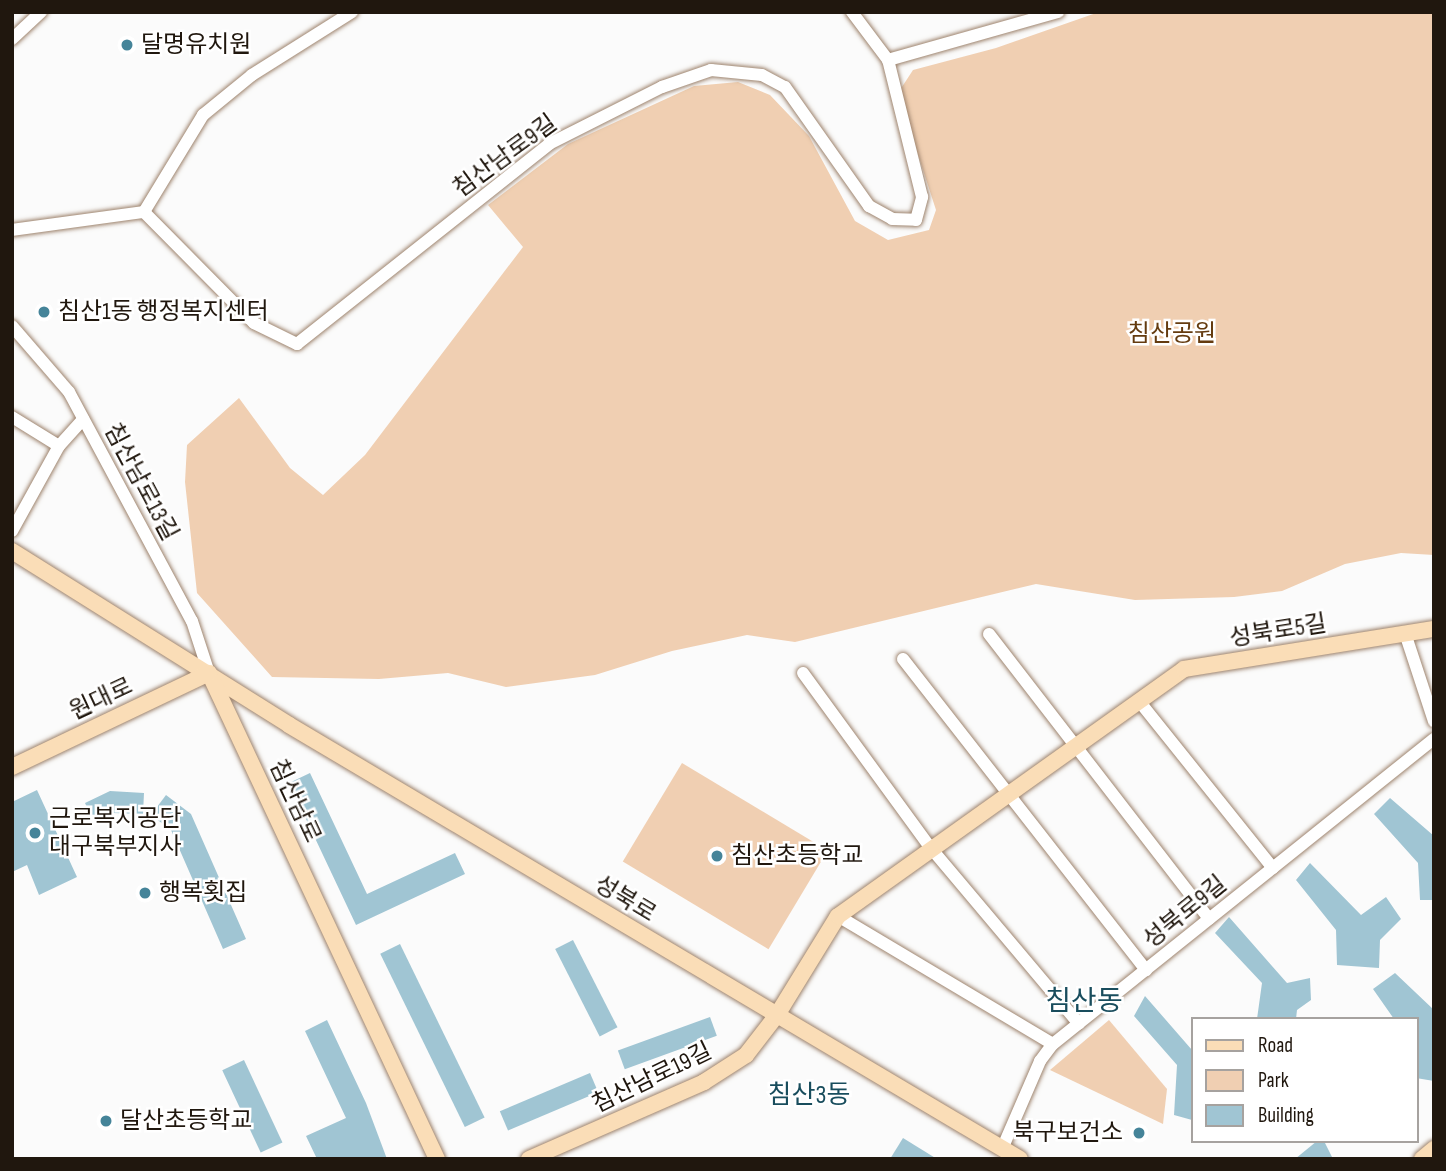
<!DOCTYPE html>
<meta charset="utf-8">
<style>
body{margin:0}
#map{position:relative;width:1446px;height:1171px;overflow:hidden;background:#fbfbfb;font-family:"Sofia Sans Condensed","Noto Sans KR",sans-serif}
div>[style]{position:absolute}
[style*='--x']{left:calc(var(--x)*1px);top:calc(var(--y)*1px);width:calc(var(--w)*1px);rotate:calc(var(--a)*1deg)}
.green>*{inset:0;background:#f0cfb2;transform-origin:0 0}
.building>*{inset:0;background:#a0c5d3;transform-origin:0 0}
.roads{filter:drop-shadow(0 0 2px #9e846e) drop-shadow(0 0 2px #9e846e)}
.street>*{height:12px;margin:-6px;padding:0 6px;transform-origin:6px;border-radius:6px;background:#fff}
.secondary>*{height:16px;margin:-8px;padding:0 8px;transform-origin:8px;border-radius:8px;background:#faddb7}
.dots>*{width:19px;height:19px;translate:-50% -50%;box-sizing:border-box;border:4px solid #fff;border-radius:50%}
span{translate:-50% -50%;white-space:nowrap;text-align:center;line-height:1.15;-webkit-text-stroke:5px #fff;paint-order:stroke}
.poi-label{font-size:24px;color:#20170e}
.left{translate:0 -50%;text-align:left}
.right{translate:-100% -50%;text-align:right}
.street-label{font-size:24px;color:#20170e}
.park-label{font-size:24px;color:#643b0f}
.neighbourhood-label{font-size:26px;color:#194d5d}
.quarter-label{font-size:28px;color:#194d5d}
.frame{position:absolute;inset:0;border:14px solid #20170e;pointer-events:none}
.legend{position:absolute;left:1191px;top:1017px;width:228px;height:126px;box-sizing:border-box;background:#fff;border:2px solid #a6a29f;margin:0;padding:9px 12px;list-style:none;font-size:21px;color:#20170e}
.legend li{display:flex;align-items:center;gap:14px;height:35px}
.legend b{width:35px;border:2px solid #a6a29f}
</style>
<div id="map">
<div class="green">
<div style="clip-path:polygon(1099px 12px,1434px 12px,1434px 555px,1401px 553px,1345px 564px,1282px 591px,1234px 597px,1135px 600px,1036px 584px,795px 642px,747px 635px,672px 651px,595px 675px,506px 687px,448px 673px,379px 679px,272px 677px,197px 593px,185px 482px,187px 445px,239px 398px,290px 468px,323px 495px,365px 455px,523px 247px,488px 205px,568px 144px,694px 86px,738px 82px,770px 95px,809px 136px,855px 221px,888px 240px,929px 230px,936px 210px,898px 93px,913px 70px,996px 48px)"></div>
<div style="left:682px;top:763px;width:170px;height:115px;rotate:31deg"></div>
<div style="clip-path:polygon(1109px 1020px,1167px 1089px,1163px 1124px,1050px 1070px)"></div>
</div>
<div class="building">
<div style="clip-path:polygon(310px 773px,367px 894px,455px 853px,465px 874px,356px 925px,289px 783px)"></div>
<div style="clip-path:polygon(37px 790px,77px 877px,39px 895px,27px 865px,12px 872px,12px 802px)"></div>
<div style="clip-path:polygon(110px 791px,144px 793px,143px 814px,113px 813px,94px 822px,85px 803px)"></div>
<div style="clip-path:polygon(166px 795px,191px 814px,246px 939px,223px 949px,171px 830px,151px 815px)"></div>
<div style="clip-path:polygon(1390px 798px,1434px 836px,1434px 900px,1420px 900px,1418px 863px,1374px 814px)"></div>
<div style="clip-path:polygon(1310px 863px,1361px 915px,1386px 897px,1401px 919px,1380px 940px,1379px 968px,1337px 965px,1336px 930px,1296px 880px)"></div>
<div style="clip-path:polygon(1229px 917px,1287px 983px,1310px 978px,1311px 1000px,1297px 1010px,1296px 1019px,1257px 1019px,1262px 983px,1215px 933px)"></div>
<div style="left:573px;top:940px;width:98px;height:20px;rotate:63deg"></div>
<div style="left:400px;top:944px;width:193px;height:22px;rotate:64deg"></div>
<div style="clip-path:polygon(1395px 973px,1434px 1010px,1434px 1081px,1416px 1078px,1416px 1019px,1394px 1019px,1373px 989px)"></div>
<div style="clip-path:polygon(1145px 996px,1192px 1050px,1192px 1120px,1174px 1115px,1177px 1065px,1134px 1016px)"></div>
<div style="left:710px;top:1017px;width:20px;height:98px;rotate:70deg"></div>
<div style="clip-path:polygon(327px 1020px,366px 1103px,387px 1159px,317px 1159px,306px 1136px,346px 1118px,305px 1031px)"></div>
<div style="left:244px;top:1060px;width:91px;height:24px;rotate:65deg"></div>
<div style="left:590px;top:1073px;width:21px;height:98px;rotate:67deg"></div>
<div style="clip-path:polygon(903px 1138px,937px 1159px,890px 1159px)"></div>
<div style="clip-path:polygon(1317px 1141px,1324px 1141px,1333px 1159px,1295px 1159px)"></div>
</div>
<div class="roads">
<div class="street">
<div style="--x:12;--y:39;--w:40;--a:-43"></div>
<div style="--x:888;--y:60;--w:177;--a:-15.8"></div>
<div style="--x:144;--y:212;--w:114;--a:-58.7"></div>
<div style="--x:203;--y:115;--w:63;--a:-39.2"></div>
<div style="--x:252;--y:75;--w:118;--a:-32.2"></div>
<div style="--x:12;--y:230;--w:133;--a:-7.8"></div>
<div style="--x:144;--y:212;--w:156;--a:45.3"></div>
<div style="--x:254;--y:323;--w:48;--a:26"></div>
<div style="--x:297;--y:344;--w:322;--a:-38.4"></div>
<div style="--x:549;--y:144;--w:127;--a:-26.8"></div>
<div style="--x:662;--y:87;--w:52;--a:-19.1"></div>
<div style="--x:711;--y:70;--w:51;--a:5.6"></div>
<div style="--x:762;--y:75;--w:26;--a:28"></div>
<div style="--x:785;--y:87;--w:146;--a:54.8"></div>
<div style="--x:869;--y:206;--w:26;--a:29"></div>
<div style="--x:892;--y:219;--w:24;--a:2"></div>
<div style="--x:916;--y:220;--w:24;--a:-75"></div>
<div style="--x:922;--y:197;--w:141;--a:-103.9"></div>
<div style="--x:888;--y:60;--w:60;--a:-126.9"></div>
<div style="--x:12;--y:326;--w:87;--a:49.2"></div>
<div style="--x:69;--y:392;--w:260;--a:61.8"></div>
<div style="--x:192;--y:621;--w:55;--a:71.9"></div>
<div style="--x:12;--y:417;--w:55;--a:31.7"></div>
<div style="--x:12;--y:531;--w:97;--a:-61.1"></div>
<div style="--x:59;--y:446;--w:36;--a:-48"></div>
<div style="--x:1405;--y:633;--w:93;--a:71.8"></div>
<div style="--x:989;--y:634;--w:360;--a:52.3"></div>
<div style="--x:903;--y:659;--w:395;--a:52"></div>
<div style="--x:803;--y:673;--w:215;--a:53.9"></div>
<div style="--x:930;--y:847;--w:231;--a:49.9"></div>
<div style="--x:1139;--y:701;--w:214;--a:51.3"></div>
<div style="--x:838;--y:916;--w:250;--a:30.8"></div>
<div style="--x:1002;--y:1149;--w:96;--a:-66.6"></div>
<div style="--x:1040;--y:1061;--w:21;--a:-53"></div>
<div style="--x:1053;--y:1044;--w:488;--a:-38.7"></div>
</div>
<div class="secondary">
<div style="--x:12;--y:551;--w:327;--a:32.1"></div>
<div style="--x:289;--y:725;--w:850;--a:30.7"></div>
<div style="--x:209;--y:673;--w:537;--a:64.87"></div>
<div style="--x:12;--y:767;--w:218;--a:-25.5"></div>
<div style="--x:529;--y:1159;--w:191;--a:-23.7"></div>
<div style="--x:704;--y:1082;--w:50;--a:-32.7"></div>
<div style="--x:746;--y:1055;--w:51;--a:-52.2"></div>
<div style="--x:777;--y:1015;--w:116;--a:-58.4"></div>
<div style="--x:838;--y:916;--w:425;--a:-35.5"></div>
<div style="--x:1184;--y:669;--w:253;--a:-9.1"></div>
<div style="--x:1422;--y:1159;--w:16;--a:-40"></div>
</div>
</div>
<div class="dots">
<div style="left:127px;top:45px;background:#458499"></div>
<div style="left:44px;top:312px;background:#458499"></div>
<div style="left:35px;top:833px;background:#458499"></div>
<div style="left:717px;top:856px;background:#458499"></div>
<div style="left:145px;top:893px;background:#458499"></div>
<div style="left:106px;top:1121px;background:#458499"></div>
<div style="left:1139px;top:1133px;background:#458499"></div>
</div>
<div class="poi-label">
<span class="left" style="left:141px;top:45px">달명유치원</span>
<span class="left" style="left:58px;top:312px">침산1동 행정복지센터</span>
<span class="left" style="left:49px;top:833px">근로복지공단<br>대구북부지사</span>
<span class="left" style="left:731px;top:856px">침산초등학교</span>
<span class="left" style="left:159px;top:893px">행복횟집</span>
<span class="left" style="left:120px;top:1121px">달산초등학교</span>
<span class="right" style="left:1123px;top:1133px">북구보건소</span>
</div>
<div class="street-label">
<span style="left:505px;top:156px;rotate:-36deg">침산남로9길</span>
<span style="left:141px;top:482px;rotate:62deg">침산남로13길</span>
<span style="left:1278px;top:631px;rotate:-9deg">성북로5길</span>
<span style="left:101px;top:699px;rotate:-25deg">원대로</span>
<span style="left:295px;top:801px;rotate:65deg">침산남로</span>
<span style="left:625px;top:899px;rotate:31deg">성북로</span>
<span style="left:1185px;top:912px;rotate:-39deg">성북로9길</span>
<span style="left:652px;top:1078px;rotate:-26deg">침산남로19길</span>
</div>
<div class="park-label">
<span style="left:1172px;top:334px">침산공원</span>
</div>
<div class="neighbourhood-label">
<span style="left:809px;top:1096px">침산3동</span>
</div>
<div class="quarter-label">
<span style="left:1084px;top:1002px">침산동</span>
</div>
<div class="frame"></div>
<ul class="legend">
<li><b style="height:9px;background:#faddb7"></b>Road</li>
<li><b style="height:19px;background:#f0cfb2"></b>Park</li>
<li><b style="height:19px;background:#a0c5d3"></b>Building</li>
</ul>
</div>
